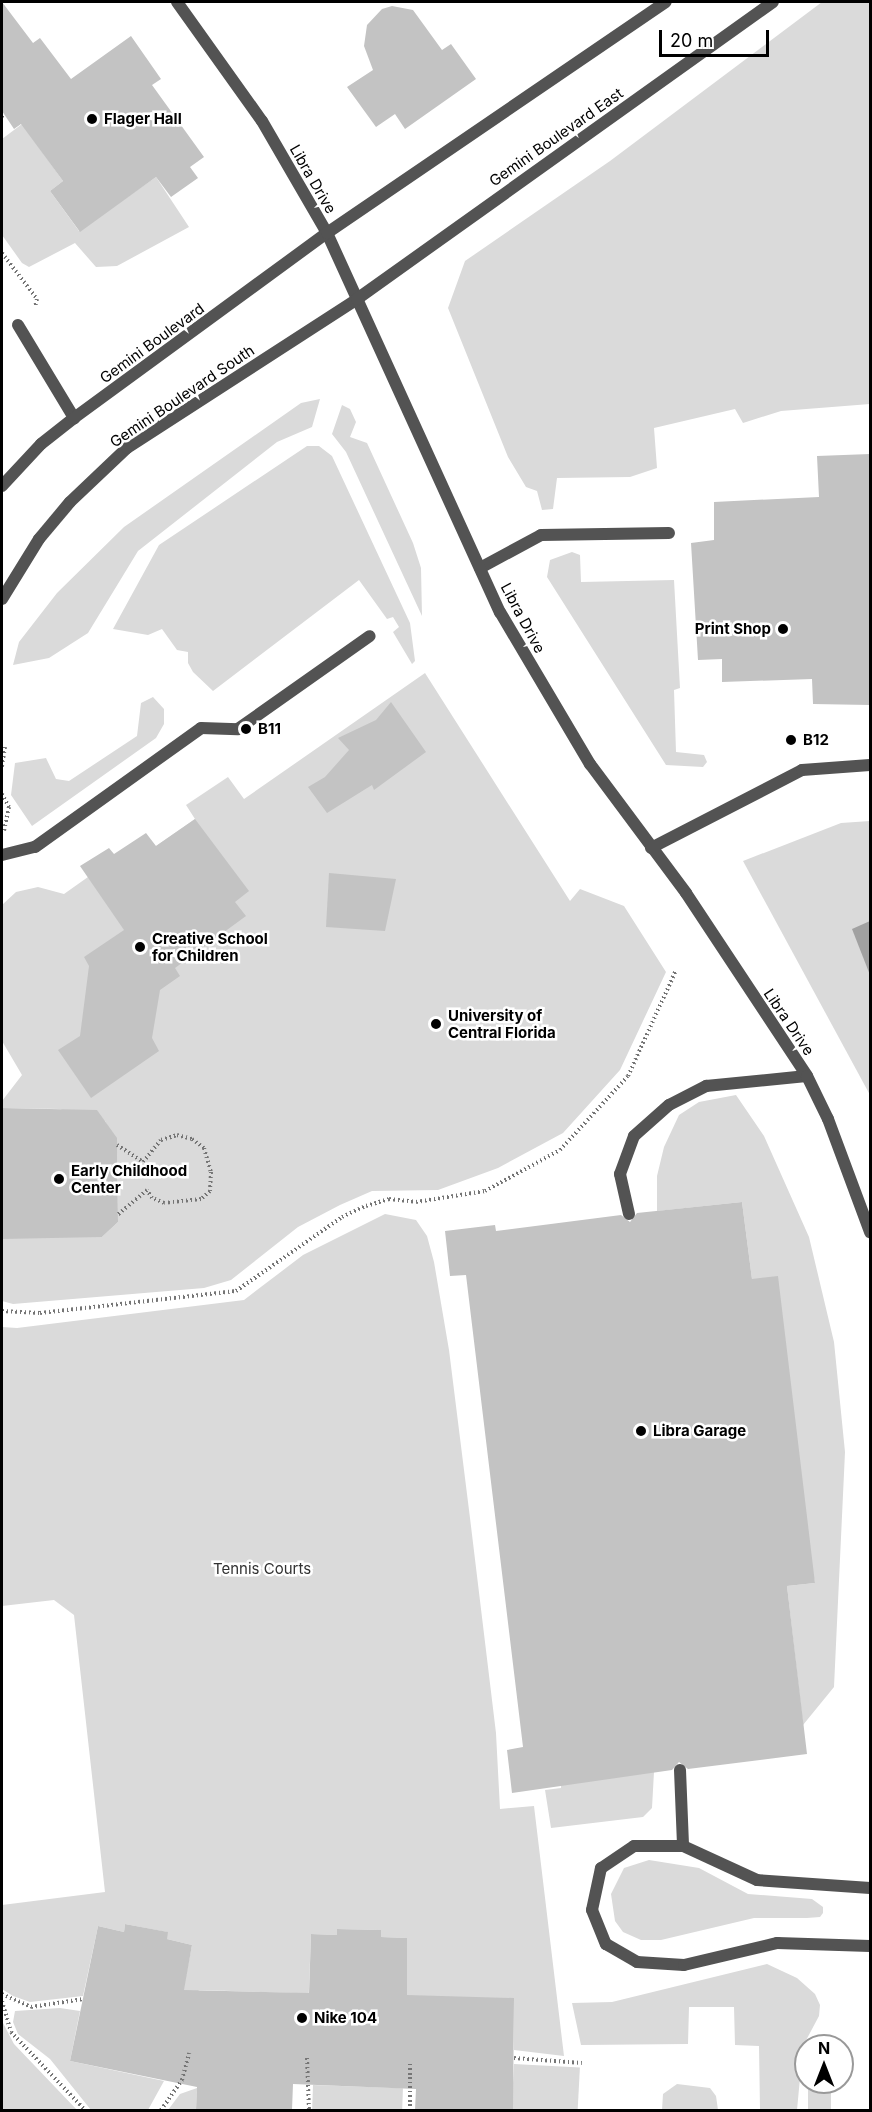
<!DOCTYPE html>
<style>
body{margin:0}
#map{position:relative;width:872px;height:2112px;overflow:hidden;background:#fff;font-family:Inter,sans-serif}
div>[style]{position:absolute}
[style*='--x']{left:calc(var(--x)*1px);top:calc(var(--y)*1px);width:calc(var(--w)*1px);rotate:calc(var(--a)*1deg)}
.green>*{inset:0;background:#dadada;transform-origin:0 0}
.water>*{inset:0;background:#a1a1a1}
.building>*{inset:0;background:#c3c3c3}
.path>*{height:4px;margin-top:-2px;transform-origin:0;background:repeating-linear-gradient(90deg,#757575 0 1.5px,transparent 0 4.5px)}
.lane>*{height:12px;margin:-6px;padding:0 6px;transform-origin:6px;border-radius:6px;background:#535353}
.street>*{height:12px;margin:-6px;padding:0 6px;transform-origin:6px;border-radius:6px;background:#535353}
.dots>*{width:16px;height:16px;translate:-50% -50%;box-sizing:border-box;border:3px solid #fff;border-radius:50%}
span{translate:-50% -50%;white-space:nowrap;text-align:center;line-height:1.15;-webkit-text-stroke:5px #fff;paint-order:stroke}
.poi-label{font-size:15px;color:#000;font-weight:700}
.left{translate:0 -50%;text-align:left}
.right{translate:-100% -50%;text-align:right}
.street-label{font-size:15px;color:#000}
.park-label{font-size:15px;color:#313131}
.frame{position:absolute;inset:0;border:3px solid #000;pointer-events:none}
.north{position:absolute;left:794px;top:2034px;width:60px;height:60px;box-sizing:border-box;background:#fff;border:2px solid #999;border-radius:50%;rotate:0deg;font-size:16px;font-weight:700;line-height:24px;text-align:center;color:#000}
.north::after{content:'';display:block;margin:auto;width:21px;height:27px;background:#000;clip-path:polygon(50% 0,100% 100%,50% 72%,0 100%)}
.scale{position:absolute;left:659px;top:30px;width:110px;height:27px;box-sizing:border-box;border:3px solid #000;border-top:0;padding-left:8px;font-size:18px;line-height:21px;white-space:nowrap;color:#000;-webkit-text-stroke:4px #fff;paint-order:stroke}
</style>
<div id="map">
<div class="green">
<div style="clip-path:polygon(822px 2px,870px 2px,870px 404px,781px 411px,743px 423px,735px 409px,654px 428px,657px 468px,630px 477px,557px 478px,553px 509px,542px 510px,537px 491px,526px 487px,508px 457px,448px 308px,465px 261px,610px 161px)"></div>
<div style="clip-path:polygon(22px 124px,63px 181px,50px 191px,79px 231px,156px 177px,189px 227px,117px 266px,96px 267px,75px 243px,29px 267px,22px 263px,2px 235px,2px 139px)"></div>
<div style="clip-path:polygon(320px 399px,312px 427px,277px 442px,138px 551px,88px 633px,49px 658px,13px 665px,19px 642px,57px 593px,124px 527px,301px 403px)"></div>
<div style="clip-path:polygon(342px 405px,350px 409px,356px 422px,350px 437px,367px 443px,413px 543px,421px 568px,422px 616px,346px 452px,332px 434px)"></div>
<div style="clip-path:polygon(307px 446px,319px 446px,332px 456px,410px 623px,415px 661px,412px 664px,393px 632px,399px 627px,393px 617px,387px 619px,359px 580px,213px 691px,193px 672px,188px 663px,188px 652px,177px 650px,162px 629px,148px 635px,113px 629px,159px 545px)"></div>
<div style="clip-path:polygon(572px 552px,580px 555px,581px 582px,674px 580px,680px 688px,674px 690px,676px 752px,704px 755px,707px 762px,703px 767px,666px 765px,547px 577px,550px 560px)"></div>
<div style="clip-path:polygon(425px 673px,570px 901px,580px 889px,624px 906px,666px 972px,620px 1070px,563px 1133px,498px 1168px,438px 1190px,372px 1191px,340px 1205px,298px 1227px,231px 1280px,204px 1288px,13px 1304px,2px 1301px,2px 1237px,102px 1237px,118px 1222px,117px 1145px,105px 1121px,89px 1121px,60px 1109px,2px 1108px,2px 1101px,22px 1075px,2px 1041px,2px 905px,16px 892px,38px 887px,64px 894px,88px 877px,156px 846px,195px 819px,186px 805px,228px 777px,244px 799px)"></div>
<div style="clip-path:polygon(153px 697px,164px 709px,164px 724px,156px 738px,32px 826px,11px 795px,15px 763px,46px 758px,56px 779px,69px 781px,137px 736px,141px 703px)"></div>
<div style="clip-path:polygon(870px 821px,870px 1095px,743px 861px,841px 823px)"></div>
<div style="clip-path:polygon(736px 1095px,764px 1136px,809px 1237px,834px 1342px,845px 1452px,834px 1687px,803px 1725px,787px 1586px,815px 1583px,752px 1279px,742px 1202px,657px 1211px,657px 1176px,664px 1147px,679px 1115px,699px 1102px)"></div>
<div style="clip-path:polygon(385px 1214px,416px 1220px,427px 1236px,434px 1262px,449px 1350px,470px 1518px,496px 1733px,500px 1809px,534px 1806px,564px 2056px,514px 2050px,514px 1998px,406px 2019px,407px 1938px,381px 1937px,381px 1930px,337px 1929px,337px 1935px,311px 1934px,308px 2015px,296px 1993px,199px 1990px,178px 2016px,192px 1945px,167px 1939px,167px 1932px,125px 1924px,124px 1932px,98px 1926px,83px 1996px,30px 2002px,13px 1996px,2px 1989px,2px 1905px,105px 1892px,74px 1615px,54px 1600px,2px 1606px,2px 1327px,17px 1328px,244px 1300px,303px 1255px)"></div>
<div style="clip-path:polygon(654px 1772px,652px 1808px,643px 1817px,551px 1828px,545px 1790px,561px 1788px,561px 1784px)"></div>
<div style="clip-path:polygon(649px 1860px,699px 1868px,748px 1894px,812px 1899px,823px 1907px,823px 1913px,820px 1917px,807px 1918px,754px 1918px,661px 1940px,641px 1940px,623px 1932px,615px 1921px,611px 1894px,624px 1868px)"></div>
<div style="clip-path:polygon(767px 1964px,797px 1978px,815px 1994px,820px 2005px,819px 2016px,803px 2046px,797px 2110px,760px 2110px,759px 2046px,735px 2045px,734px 2007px,689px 2007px,688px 2044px,581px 2045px,572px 2003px,612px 2002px)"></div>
<div style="clip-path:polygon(60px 2008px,80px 2011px,70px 2061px,164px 2081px,148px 2110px,91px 2110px,50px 2059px,18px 2034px,13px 2022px,15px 2011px)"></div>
<div style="clip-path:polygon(2px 2021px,14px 2044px,77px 2110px,2px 2110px)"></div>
<div style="left:514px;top:2064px;width:66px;height:46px;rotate:3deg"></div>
<div style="left:808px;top:2082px;width:23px;height:28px"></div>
<div style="clip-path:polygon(677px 2084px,710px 2088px,716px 2096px,718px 2110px,662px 2110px,663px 2094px)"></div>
<div style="left:313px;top:2085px;width:90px;height:25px;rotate:2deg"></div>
<div style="clip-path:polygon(197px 2088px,196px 2110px,168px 2110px,180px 2094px)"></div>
</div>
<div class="water">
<div style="clip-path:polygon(870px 921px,870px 975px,852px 929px)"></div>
</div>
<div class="building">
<div style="clip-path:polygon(2px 2px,33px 43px,40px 38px,71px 79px,131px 36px,161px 79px,152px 85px,204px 157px,190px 167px,198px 178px,171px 197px,156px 177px,80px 232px,50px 191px,63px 181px,21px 124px,14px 129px,2px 111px)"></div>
<div style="clip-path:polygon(392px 6px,413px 10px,442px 50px,451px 44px,476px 79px,405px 129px,395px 114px,376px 127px,347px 87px,373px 70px,364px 46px,367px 25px,382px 9px)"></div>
<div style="clip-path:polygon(870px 454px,870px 705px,813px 704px,812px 679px,722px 682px,722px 659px,698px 660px,691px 543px,714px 540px,714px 502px,819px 497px,817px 456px)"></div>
<div style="clip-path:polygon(391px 702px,426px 752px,374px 790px,372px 785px,327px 813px,308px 787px,325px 777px,349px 750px,338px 738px,376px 720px)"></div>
<div style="clip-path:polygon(195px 819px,249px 891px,235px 902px,246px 916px,175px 968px,180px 976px,160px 990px,152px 1038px,159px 1051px,91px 1098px,58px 1050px,80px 1036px,89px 966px,84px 957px,124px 930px,80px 866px,109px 848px,114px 854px,146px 833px,156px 846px)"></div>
<div style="clip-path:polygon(329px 873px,396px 879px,385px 931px,326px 927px)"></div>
<div style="clip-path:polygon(2px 1108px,97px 1110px,117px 1138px,118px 1222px,102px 1237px,2px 1239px)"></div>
<div style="clip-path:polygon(742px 1202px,752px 1279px,778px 1276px,815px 1583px,787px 1586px,807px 1754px,688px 1769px,679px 1762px,672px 1770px,512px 1793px,507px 1750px,523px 1747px,466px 1275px,450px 1276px,445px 1231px,495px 1225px,496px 1231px,621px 1215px,630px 1222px,637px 1213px)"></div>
<div style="clip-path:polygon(125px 1924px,168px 1932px,167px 1939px,192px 1945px,184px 1990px,309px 1993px,311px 1934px,337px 1935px,337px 1929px,381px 1930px,381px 1937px,407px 1938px,407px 1995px,514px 1998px,513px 2110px,415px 2110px,416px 2089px,293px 2084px,292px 2110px,196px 2110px,197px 2087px,70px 2061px,98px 1926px,124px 1932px)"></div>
</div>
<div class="path">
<div style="--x:2;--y:116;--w:2;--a:-27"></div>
<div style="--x:2;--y:253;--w:58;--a:52.7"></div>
<div style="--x:37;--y:299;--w:8;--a:104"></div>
<div style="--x:2;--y:747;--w:3;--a:0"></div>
<div style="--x:5;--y:747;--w:20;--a:99"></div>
<div style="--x:2;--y:794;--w:15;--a:62"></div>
<div style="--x:9;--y:807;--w:24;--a:102"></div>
<div style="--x:117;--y:1145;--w:31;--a:33"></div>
<div style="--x:143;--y:1162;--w:28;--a:-51"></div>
<div style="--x:161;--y:1140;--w:17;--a:-17"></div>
<div style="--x:177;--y:1135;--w:16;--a:15"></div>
<div style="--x:192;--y:1139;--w:15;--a:37"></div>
<div style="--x:204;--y:1148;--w:25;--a:74"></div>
<div style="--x:211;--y:1172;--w:19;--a:93"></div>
<div style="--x:210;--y:1191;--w:12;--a:138"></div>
<div style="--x:201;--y:1199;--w:37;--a:174"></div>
<div style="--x:164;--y:1203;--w:13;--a:-157"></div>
<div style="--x:152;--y:1198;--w:9;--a:-122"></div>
<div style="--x:147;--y:1190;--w:38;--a:140"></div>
<div style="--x:2;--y:1311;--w:38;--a:3"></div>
<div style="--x:40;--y:1313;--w:197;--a:-6.4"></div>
<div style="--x:236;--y:1291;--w:129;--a:-34.9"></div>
<div style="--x:342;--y:1217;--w:26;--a:-25"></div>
<div style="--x:366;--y:1206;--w:24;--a:-17"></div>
<div style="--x:389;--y:1199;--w:27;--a:6"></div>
<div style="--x:416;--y:1202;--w:70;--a:-9.1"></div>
<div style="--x:485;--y:1191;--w:85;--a:-28.7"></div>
<div style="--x:560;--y:1150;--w:100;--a:-47.4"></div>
<div style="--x:628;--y:1076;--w:116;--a:-65.6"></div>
<div style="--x:2;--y:1994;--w:32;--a:24"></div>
<div style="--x:31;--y:2007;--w:53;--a:-8.7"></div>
<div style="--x:2;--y:2001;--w:32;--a:74"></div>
<div style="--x:11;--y:2032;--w:108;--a:46.5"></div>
<div style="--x:307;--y:2058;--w:52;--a:87.8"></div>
<div style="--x:514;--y:2058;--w:68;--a:4.2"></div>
<div style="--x:410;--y:2064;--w:46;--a:90"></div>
<div style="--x:161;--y:2110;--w:37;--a:-55"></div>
<div style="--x:182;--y:2080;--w:28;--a:-75"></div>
</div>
<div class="lane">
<div style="--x:18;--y:325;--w:109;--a:58.9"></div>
<div style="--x:480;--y:568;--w:69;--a:-28.4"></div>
<div style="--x:541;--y:535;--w:128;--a:-0.9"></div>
<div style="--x:651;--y:848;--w:170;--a:-27.3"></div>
<div style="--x:802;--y:770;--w:68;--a:-4.2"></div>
<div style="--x:2;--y:855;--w:34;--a:-14"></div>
<div style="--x:35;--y:847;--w:204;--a:-35.6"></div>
<div style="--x:201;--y:728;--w:37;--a:2"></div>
<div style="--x:238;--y:729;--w:161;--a:-35.2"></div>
<div style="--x:629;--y:1214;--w:41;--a:-102.7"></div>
<div style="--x:620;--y:1174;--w:40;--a:-69.8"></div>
<div style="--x:634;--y:1136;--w:47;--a:-41.5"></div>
<div style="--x:669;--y:1105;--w:42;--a:-27.2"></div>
<div style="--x:706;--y:1086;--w:101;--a:-5.7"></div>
<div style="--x:680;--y:1770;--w:76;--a:87.7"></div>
<div style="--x:870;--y:1888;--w:113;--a:-176"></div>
<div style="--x:757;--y:1880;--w:81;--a:-155.3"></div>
<div style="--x:683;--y:1846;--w:49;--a:180"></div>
<div style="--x:634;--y:1846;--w:40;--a:146"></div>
<div style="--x:601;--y:1868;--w:43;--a:102.1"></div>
<div style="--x:592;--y:1910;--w:37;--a:68"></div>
<div style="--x:606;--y:1944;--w:36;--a:30"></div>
<div style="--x:637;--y:1962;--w:47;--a:3.7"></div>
<div style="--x:684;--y:1965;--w:96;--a:-13.3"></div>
<div style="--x:777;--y:1943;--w:93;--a:1.8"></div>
</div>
<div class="street">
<div style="--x:177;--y:2;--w:146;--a:54.5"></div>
<div style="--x:262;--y:121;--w:129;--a:59.9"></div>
<div style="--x:327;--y:233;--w:417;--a:65.5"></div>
<div style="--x:500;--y:612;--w:177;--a:59.4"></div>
<div style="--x:590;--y:764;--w:161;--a:53.3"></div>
<div style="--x:686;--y:893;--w:219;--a:56.5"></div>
<div style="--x:807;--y:1076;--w:48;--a:64"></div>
<div style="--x:828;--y:1119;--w:121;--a:69.6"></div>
<div style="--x:2;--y:486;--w:57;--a:-47.1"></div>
<div style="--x:41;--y:444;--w:42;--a:-38.2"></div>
<div style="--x:74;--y:418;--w:313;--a:-36.2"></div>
<div style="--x:327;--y:233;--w:410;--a:-34.3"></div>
<div style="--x:2;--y:599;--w:70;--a:-58.3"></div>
<div style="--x:39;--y:539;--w:48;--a:-50"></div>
<div style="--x:70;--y:502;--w:79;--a:-43.5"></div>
<div style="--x:127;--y:448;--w:274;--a:-32.9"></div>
<div style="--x:357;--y:299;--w:511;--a:-35.52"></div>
</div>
<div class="dots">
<div style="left:92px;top:119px;background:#000"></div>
<div style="left:783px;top:629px;background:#000"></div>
<div style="left:246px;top:729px;background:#000"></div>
<div style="left:791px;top:740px;background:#000"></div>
<div style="left:140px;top:947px;background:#000"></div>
<div style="left:436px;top:1024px;background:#000"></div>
<div style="left:59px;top:1179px;background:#000"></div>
<div style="left:641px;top:1431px;background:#000"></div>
<div style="left:302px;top:2018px;background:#000"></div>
</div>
<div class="poi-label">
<span class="left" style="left:104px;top:119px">Flager Hall</span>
<span class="right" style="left:771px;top:629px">Print Shop</span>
<span class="left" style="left:258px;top:729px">B11</span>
<span class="left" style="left:803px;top:740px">B12</span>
<span class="left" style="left:152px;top:947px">Creative School<br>for Children</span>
<span class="left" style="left:448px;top:1024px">University of<br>Central Florida</span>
<span class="left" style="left:71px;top:1179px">Early Childhood<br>Center</span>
<span class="left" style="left:653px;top:1431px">Libra Garage</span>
<span class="left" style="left:314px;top:2018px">Nike 104</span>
</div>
<div class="street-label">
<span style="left:556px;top:137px;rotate:-35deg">Gemini Boulevard East</span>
<span style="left:313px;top:179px;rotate:60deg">Libra Drive</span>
<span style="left:152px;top:343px;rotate:-36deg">Gemini Boulevard</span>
<span style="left:182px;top:396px;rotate:-34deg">Gemini Boulevard South</span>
<span style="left:523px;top:618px;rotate:62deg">Libra Drive</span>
<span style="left:789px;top:1022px;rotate:56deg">Libra Drive</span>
</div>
<div class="park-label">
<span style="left:262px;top:1569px">Tennis Courts</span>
</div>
<div class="frame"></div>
<div class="north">N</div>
<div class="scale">20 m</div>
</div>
